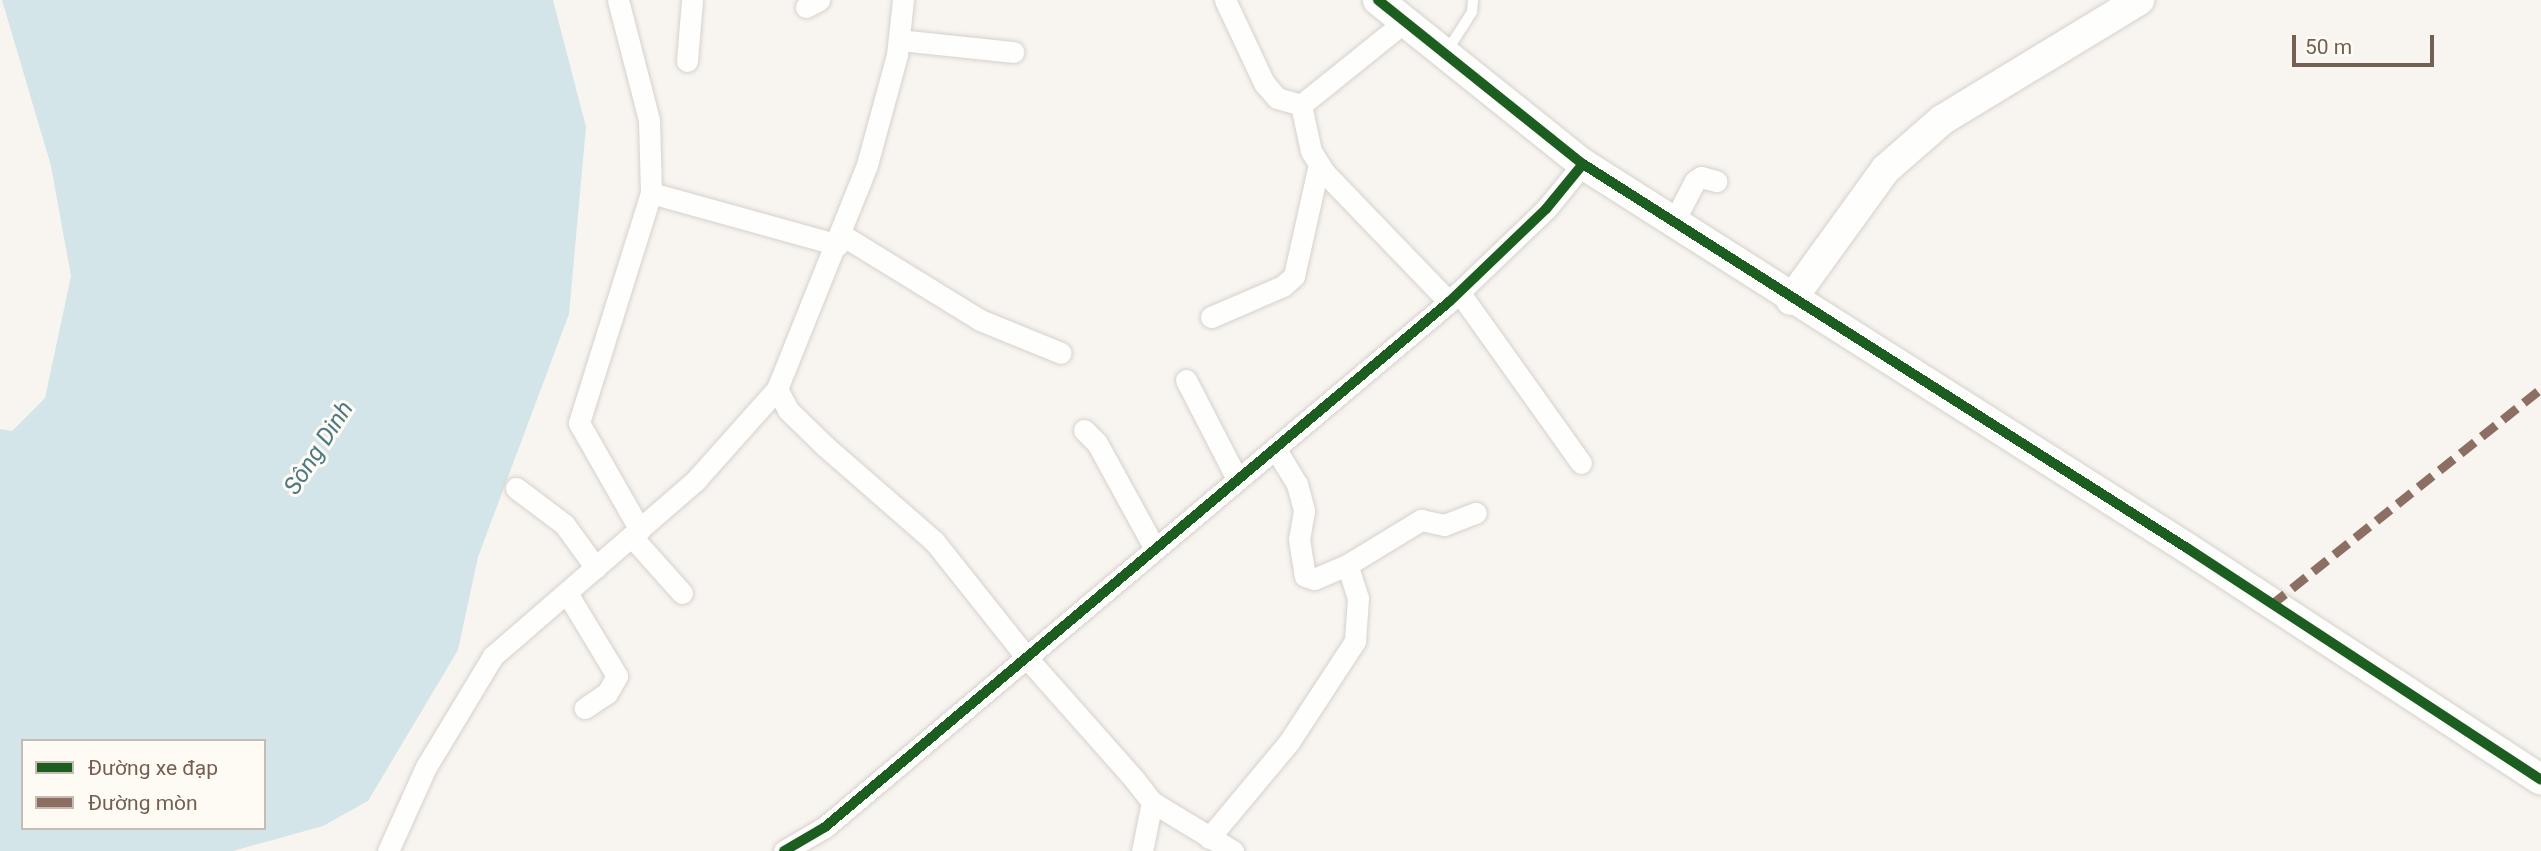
<!DOCTYPE html>
<meta charset="utf-8">
<style>
body{margin:0}
#map{position:relative;width:2541px;height:851px;overflow:hidden;background:#f8f5f1;font-family:Roboto,sans-serif}
div>[style]{position:absolute}
[style*='--x']{left:calc(var(--x)*1px);top:calc(var(--y)*1px);width:calc(var(--w)*1px);rotate:calc(var(--a)*1deg)}
.water>*{inset:0;background:#d3e5e8}
.roads{filter:drop-shadow(0 0 2px #d6d1cc) drop-shadow(0 0 2px #d6d1cc)}
.lane>*{height:10px;margin:-5px;padding:0 5px;transform-origin:5px;border-radius:5px;background:#fefefd}
.street>*{height:21px;margin:-10.5px;padding:0 10.5px;transform-origin:10.5px;border-radius:10.5px;background:#fefefd}
.secondary>*{height:30px;margin:-15px;padding:0 15px;transform-origin:15px;border-radius:15px;background:#fefefd}
.quiet>*{height:9px;margin-top:-4.5px;transform-origin:0;background:repeating-linear-gradient(90deg,#8d6e63 0 18px,transparent 0 27px)}
.cycleway>*{height:10px;margin:-5px;padding:0 5px;transform-origin:5px;border-radius:5px;background:#1b5e20}
span{translate:-50% -50%;white-space:nowrap;text-align:center;line-height:1.15;-webkit-text-stroke:6px #fefaf4;paint-order:stroke}
.water-label{font-size:24px;color:#4d7a85;font-style:italic}
.legend{position:absolute;left:21px;top:739px;width:245px;height:91px;box-sizing:border-box;background:#fefaf4;border:2px solid #c7bcb3;margin:0;padding:9px 12px;list-style:none;font-size:21px;color:#755f52}
.legend li{display:flex;align-items:center;gap:14px;height:35px}
.legend b{width:35px;border:2px solid #c7bcb3}
.scale{position:absolute;left:2292px;top:35px;width:142px;height:32px;box-sizing:border-box;border:4px solid #755f52;border-top:0;padding-left:9px;font-size:21px;line-height:24px;white-space:nowrap;color:#755f52;-webkit-text-stroke:5px #fefaf4;paint-order:stroke}
</style>
<div id="map">
<div class="water">
<div style="clip-path:polygon(evenodd,2px 0,553px 0,586px 127px,569px 314px,478px 557px,458px 650px,368px 801px,323px 826px,233px 851px,0 851px,0 429px,12px 431px,45px 398px,71px 276px,51px 166px,2px 0,23px 741px,264px 741px,264px 828px,23px 828px,23px 741px)"></div>
</div>
<div class="roads">
<div class="lane">
<div style="--x:1447;--y:51;--w:46;--a:-57.3"></div>
<div style="--x:1472;--y:12;--w:12;--a:-85"></div>
</div>
<div class="street">
<div style="--x:618;--y:0;--w:124;--a:75.5"></div>
<div style="--x:649;--y:120;--w:73;--a:88.4"></div>
<div style="--x:651;--y:193;--w:241;--a:107.4"></div>
<div style="--x:579;--y:423;--w:123;--a:60.3"></div>
<div style="--x:903;--y:0;--w:55;--a:96.2"></div>
<div style="--x:897;--y:55;--w:114;--a:105.3"></div>
<div style="--x:867;--y:165;--w:241;--a:111.9"></div>
<div style="--x:777;--y:389;--w:24;--a:62"></div>
<div style="--x:788;--y:410;--w:52;--a:44.2"></div>
<div style="--x:825;--y:446;--w:145;--a:41.1"></div>
<div style="--x:934;--y:541;--w:149;--a:51.5"></div>
<div style="--x:1027;--y:658;--w:162;--a:48.5"></div>
<div style="--x:1134;--y:779;--w:29;--a:52"></div>
<div style="--x:1152;--y:802;--w:50;--a:101.5"></div>
<div style="--x:1225;--y:0;--w:92;--a:64.8"></div>
<div style="--x:1264;--y:83;--w:20;--a:49"></div>
<div style="--x:1277;--y:98;--w:25;--a:16"></div>
<div style="--x:806;--y:7;--w:15;--a:-28"></div>
<div style="--x:899;--y:40;--w:115;--a:6"></div>
<div style="--x:687;--y:61;--w:61;--a:-85.3"></div>
<div style="--x:1301;--y:105;--w:47;--a:77.7"></div>
<div style="--x:1311;--y:151;--w:25;--a:58"></div>
<div style="--x:1324;--y:172;--w:180;--a:46.1"></div>
<div style="--x:1301;--y:105;--w:131;--a:-38.8"></div>
<div style="--x:651;--y:193;--w:194;--a:15.5"></div>
<div style="--x:1673;--y:223;--w:47;--a:-62.4"></div>
<div style="--x:1695;--y:181;--w:7;--a:-34"></div>
<div style="--x:1701;--y:177;--w:16;--a:15"></div>
<div style="--x:842;--y:235;--w:162;--a:31.6"></div>
<div style="--x:980;--y:320;--w:87;--a:22.2"></div>
<div style="--x:1459;--y:292;--w:210;--a:54.5"></div>
<div style="--x:1211;--y:317;--w:78;--a:-23.3"></div>
<div style="--x:1283;--y:286;--w:15;--a:-42"></div>
<div style="--x:1294;--y:276;--w:115;--a:-77.4"></div>
<div style="--x:1186;--y:380;--w:111;--a:62.7"></div>
<div style="--x:1084;--y:430;--w:18;--a:45"></div>
<div style="--x:1097;--y:443;--w:121;--a:61.3"></div>
<div style="--x:1275;--y:448;--w:42;--a:58.6"></div>
<div style="--x:1297;--y:484;--w:28;--a:75"></div>
<div style="--x:1304;--y:511;--w:28;--a:100"></div>
<div style="--x:1299;--y:539;--w:37;--a:81"></div>
<div style="--x:1305;--y:576;--w:9;--a:18"></div>
<div style="--x:1314;--y:579;--w:36;--a:-23"></div>
<div style="--x:1347;--y:565;--w:87;--a:-31.3"></div>
<div style="--x:1421;--y:520;--w:24;--a:12"></div>
<div style="--x:1444;--y:525;--w:34;--a:-21"></div>
<div style="--x:516;--y:488;--w:60;--a:36.9"></div>
<div style="--x:564;--y:524;--w:54;--a:54"></div>
<div style="--x:632;--y:537;--w:75;--a:48.2"></div>
<div style="--x:567;--y:593;--w:97;--a:58.9"></div>
<div style="--x:617;--y:676;--w:20;--a:120"></div>
<div style="--x:607;--y:693;--w:27;--a:146"></div>
<div style="--x:1152;--y:802;--w:95;--a:31.2"></div>
<div style="--x:1209;--y:838;--w:125;--a:-50.2"></div>
<div style="--x:1289;--y:742;--w:121;--a:-56.8"></div>
<div style="--x:1355;--y:641;--w:43;--a:-86"></div>
<div style="--x:1358;--y:598;--w:35;--a:-108"></div>
<div style="--x:388;--y:851;--w:92;--a:-65.7"></div>
<div style="--x:426;--y:767;--w:130;--a:-58.9"></div>
<div style="--x:493;--y:656;--w:269;--a:-40.9"></div>
<div style="--x:696;--y:480;--w:122;--a:-48.3"></div>
<div style="--x:784;--y:851;--w:48;--a:-30.3"></div>
<div style="--x:825;--y:827;--w:815;--a:-40.08"></div>
<div style="--x:1449;--y:302;--w:134;--a:-43.8"></div>
<div style="--x:1546;--y:209;--w:58;--a:-50.6"></div>
</div>
<div class="secondary">
<div style="--x:1378;--y:0;--w:263;--a:38.7"></div>
<div style="--x:1583;--y:164;--w:716;--a:32.45"></div>
<div style="--x:2187;--y:548;--w:423;--a:33.2"></div>
<div style="--x:1791;--y:300;--w:162;--a:-54.1"></div>
<div style="--x:1886;--y:169;--w:74;--a:-41.2"></div>
<div style="--x:1942;--y:120;--w:231;--a:-31.3"></div>
</div>
</div>
<div class="quiet">
<div style="--x:2271;--y:605;--w:346;--a:-38.7"></div>
</div>
<div class="cycleway">
<div style="--x:1378;--y:0;--w:263;--a:38.7"></div>
<div style="--x:1583;--y:164;--w:716;--a:32.45"></div>
<div style="--x:2187;--y:548;--w:423;--a:33.2"></div>
<div style="--x:784;--y:851;--w:48;--a:-30.3"></div>
<div style="--x:825;--y:827;--w:815;--a:-40.08"></div>
<div style="--x:1449;--y:302;--w:134;--a:-43.8"></div>
<div style="--x:1546;--y:209;--w:58;--a:-50.6"></div>
</div>
<div class="water-label">
<span style="left:319px;top:448px;rotate:-57deg">Sông Dinh</span>
</div>
<ul class="legend">
<li><b style="height:9px;background:#1b5e20"></b>Đường xe đạp</li>
<li><b style="height:9px;background:#8d6e63"></b>Đường mòn</li>
</ul>
<div class="scale">50 m</div>
</div>
